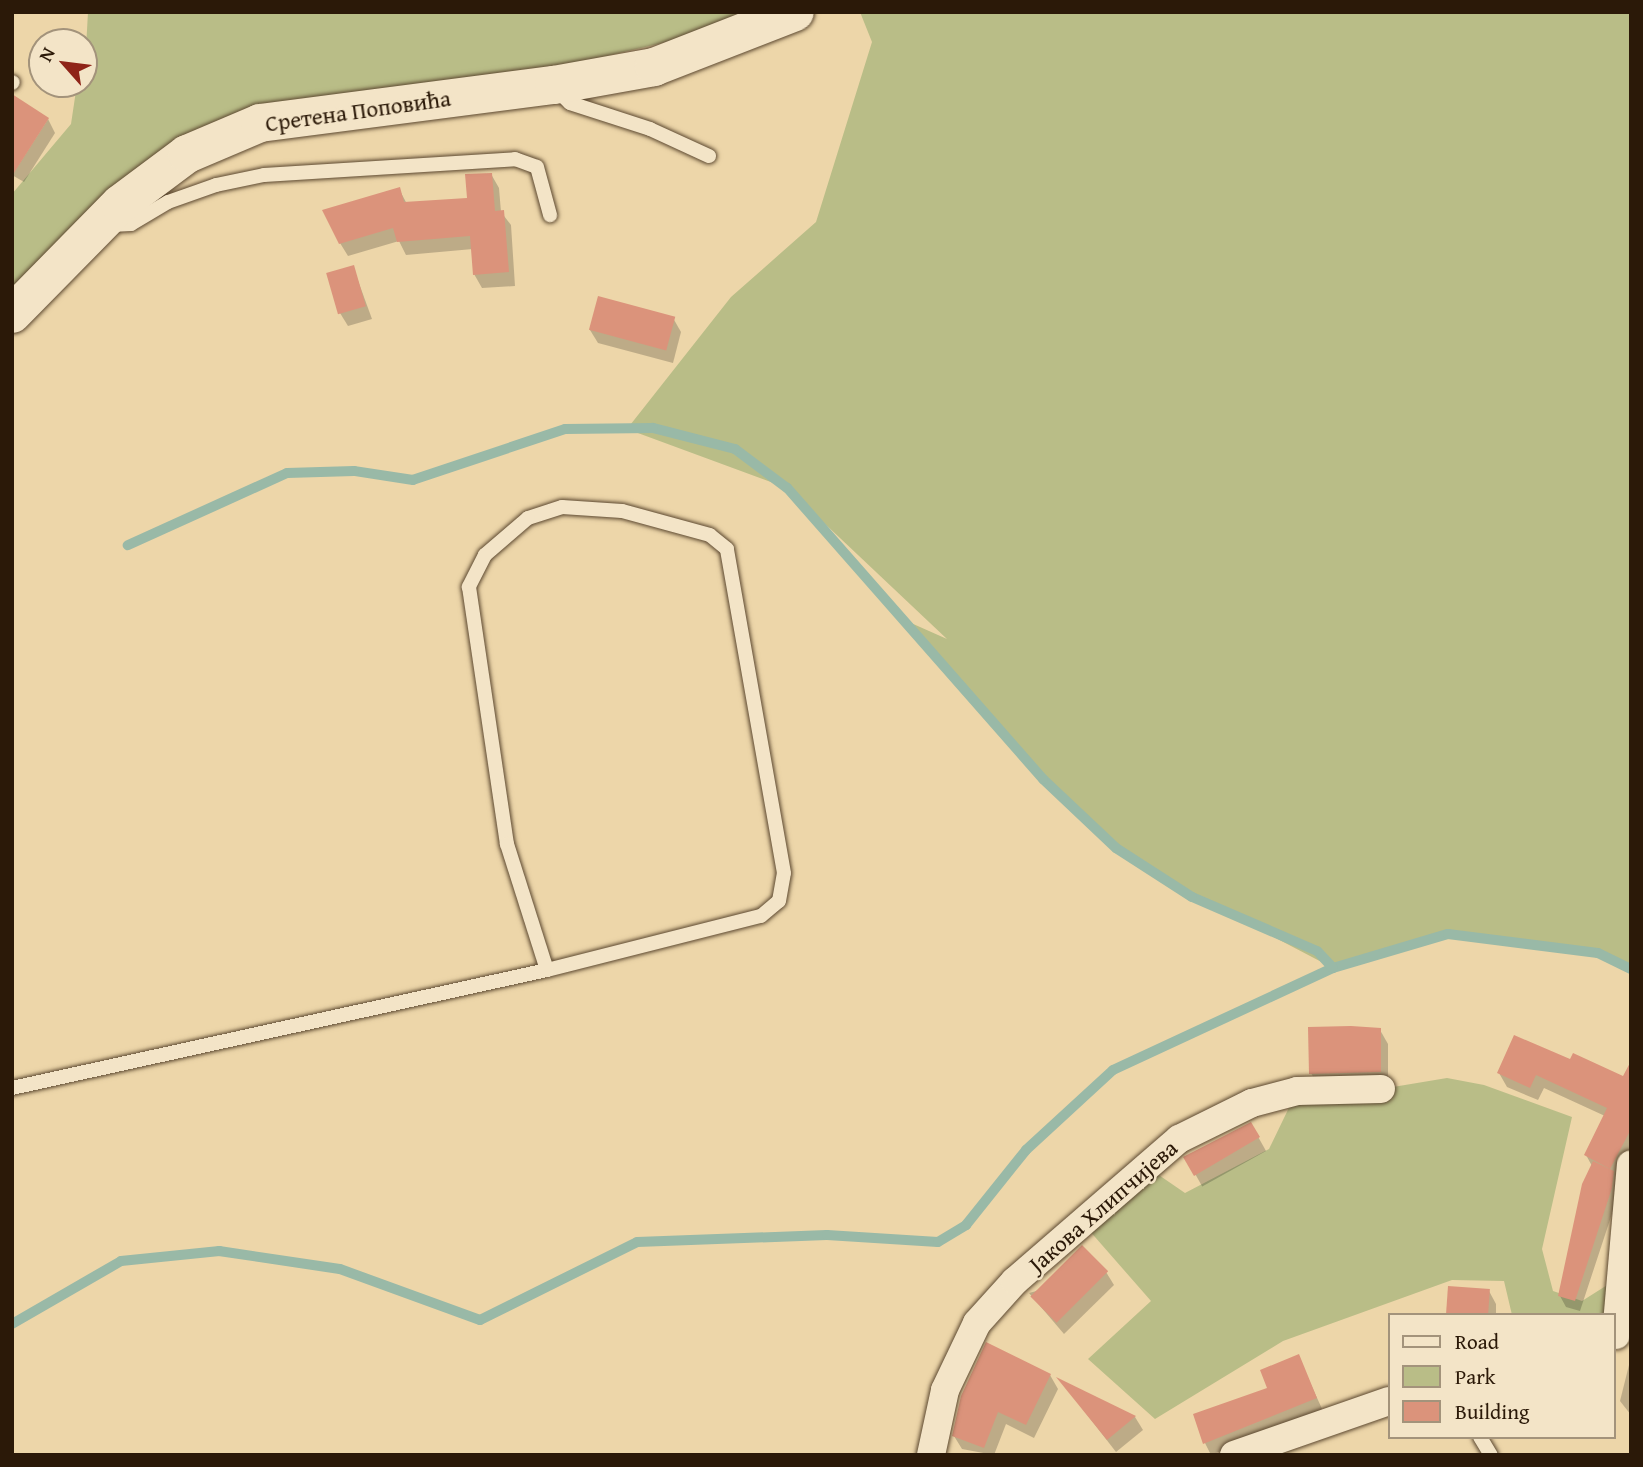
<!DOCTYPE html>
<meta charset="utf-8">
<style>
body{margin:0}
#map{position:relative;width:1643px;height:1467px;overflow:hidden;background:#edd6a9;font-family:"Gentium Book Plus",serif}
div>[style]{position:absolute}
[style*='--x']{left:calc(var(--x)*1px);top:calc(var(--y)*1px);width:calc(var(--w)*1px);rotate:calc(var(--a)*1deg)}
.green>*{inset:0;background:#b9bd87}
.shadow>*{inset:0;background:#0003;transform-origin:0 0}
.stream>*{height:10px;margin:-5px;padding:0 5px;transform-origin:5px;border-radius:5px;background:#99b9a7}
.building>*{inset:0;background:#db937b;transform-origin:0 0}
.roads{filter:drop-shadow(0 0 2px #5c4830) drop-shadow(0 0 2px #5c4830)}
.lane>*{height:14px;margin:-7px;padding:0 7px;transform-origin:7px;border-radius:7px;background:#f3e4c7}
.street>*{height:28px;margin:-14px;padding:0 14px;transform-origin:14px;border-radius:14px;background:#f3e4c7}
.secondary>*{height:38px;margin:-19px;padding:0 19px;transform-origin:19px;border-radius:19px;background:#f3e4c7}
span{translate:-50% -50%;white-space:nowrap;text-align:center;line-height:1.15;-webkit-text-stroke:5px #f3e4c7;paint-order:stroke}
.street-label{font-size:23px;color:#2b1908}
.frame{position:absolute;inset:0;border:14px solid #2b1908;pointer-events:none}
.legend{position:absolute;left:1388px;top:1313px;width:228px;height:126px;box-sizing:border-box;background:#f3e4c7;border:2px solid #a3937b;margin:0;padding:9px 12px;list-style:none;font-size:21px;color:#2b1908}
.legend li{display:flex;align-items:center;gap:14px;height:35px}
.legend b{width:35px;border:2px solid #a3937b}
.north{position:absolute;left:28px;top:28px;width:70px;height:70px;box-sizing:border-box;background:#f3e4c7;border:2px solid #a3937b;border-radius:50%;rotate:298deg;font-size:19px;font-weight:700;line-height:28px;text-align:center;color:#2b1908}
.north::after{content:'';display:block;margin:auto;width:24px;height:32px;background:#8f2418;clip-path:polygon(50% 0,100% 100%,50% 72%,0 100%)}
</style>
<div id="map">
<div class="green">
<div style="clip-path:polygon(88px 12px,795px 12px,187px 154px,12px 314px,12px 194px,71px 124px,77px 84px,84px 84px)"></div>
<div style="clip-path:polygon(860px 12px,1631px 12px,1631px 969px,1598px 953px,1448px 934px,1333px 968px,1222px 910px,1116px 848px,1027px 761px,902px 619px,947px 639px,787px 488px,627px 429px,731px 297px,816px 222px,872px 42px)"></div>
<div style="clip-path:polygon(1447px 1078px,1484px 1085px,1572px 1117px,1542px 1249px,1553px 1291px,1582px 1301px,1612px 1282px,1609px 1315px,1512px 1315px,1504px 1281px,1452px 1280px,1283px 1341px,1155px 1419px,1088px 1359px,1151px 1301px,1088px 1229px,1153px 1171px,1185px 1193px,1269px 1149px,1297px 1091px,1381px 1089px)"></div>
</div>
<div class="shadow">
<div style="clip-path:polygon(48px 119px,55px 133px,24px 182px,12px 175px)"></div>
<div style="clip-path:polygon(491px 174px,499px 188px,501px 212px,511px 225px,515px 286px,482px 288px,474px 274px,473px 249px,406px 255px,399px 241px,348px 256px,340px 243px,399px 189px,407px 204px,469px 199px)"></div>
<div style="clip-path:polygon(353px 267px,372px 319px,348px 326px,340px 313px)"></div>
<div style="clip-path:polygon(673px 318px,681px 332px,673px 363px,598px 343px,590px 330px)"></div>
<div style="clip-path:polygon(1380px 1030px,1388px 1044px,1388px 1086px,1319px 1087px,1311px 1073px)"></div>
<div style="clip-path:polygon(1571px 1062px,1628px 1081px,1631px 1073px,1631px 1156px,1580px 1311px,1566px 1307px,1560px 1296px,1592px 1166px,1586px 1155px,1605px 1116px,1544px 1088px,1538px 1100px,1507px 1087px,1499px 1073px)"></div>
<div style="left:1251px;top:1124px;width:31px;height:73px;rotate:61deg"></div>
<div style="clip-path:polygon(1106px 1272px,1114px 1285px,1064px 1334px,1029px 1293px)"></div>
<div style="clip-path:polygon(1489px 1291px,1496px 1304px,1496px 1315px,1447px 1315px)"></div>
<div style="clip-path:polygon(1298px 1356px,1323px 1411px,1211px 1455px,1205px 1443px,1269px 1389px)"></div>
<div style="clip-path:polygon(1630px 1361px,1631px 1361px,1631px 1415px,1620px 1401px)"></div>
<div style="clip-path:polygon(1050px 1375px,1058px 1389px,1034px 1438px,1006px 1424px,994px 1455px,962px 1449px,954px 1436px)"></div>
<div style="clip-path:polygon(1061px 1381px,1135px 1417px,1143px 1430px,1116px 1452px)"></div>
</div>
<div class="stream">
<div style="--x:1333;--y:968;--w:120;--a:-16.5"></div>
<div style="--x:1448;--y:934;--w:151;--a:7.2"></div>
<div style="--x:1598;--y:953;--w:37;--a:26"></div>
<div style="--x:12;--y:1324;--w:126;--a:-30"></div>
<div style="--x:121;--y:1261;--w:99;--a:-5.8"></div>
<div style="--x:219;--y:1251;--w:122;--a:8.5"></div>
<div style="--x:340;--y:1269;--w:149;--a:20"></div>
<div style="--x:480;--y:1320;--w:175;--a:-26.4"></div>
<div style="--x:637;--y:1242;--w:190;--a:-2.1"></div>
<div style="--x:827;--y:1235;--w:111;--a:3.6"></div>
<div style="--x:938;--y:1242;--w:33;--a:-31"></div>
<div style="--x:966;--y:1225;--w:96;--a:-51.3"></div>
<div style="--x:1026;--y:1150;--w:118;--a:-42.6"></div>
<div style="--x:1113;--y:1070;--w:242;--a:-24.9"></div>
<div style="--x:1333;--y:968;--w:23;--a:-133"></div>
<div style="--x:1317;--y:951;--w:136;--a:-156.6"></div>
<div style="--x:1192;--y:897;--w:90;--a:-147.2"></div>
<div style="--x:1116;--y:848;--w:100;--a:-136.6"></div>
<div style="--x:1043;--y:779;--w:388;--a:-131.3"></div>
<div style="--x:787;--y:488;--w:65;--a:-143.1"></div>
<div style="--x:735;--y:449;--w:85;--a:-165.6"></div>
<div style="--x:653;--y:428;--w:88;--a:179.3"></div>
<div style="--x:565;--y:429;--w:160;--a:161.5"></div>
<div style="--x:413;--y:480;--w:60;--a:-171.3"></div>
<div style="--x:354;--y:471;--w:67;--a:178.3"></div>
<div style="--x:287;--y:473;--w:175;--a:155.6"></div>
</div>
<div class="building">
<div style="clip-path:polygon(12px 94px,49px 118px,12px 176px)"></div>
<div style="clip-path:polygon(492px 173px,495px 211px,504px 210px,509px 272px,473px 275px,470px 236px,397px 242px,393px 228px,339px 244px,322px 210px,400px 187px,404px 202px,467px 198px,465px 174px)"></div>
<div style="left:354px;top:265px;width:43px;height:29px;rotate:74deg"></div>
<div style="left:598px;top:296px;width:80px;height:35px;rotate:15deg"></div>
<div style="clip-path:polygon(1351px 1026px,1381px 1028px,1381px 1072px,1309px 1074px,1308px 1027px)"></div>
<div style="clip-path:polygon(1514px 1035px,1570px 1059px,1573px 1053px,1623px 1076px,1631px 1061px,1631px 1129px,1610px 1169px,1584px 1155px,1607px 1108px,1536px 1075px,1530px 1088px,1497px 1073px)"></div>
<div style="clip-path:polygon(1251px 1122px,1260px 1137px,1194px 1176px,1183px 1157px)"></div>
<div style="clip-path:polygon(1593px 1161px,1614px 1171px,1612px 1188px,1575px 1301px,1558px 1296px,1582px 1184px)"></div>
<div style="left:1082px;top:1245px;width:37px;height:73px;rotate:45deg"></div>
<div style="left:1448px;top:1286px;width:42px;height:29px;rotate:4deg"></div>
<div style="clip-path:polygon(986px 1342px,1051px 1374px,1026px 1425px,998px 1412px,984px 1448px,952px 1436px,961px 1396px)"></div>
<div style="clip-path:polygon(1299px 1354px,1317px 1398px,1203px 1444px,1193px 1414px,1267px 1388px,1260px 1370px)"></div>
<div style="clip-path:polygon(1056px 1377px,1136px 1416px,1107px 1440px)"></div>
</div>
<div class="roads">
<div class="lane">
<div style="--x:12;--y:83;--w:1;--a:-45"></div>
<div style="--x:557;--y:90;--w:18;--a:45"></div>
<div style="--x:570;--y:103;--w:84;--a:18"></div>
<div style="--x:650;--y:129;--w:65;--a:24.6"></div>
<div style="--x:111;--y:225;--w:20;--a:-3"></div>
<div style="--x:131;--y:224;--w:43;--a:-30.7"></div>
<div style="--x:168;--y:202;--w:51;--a:-19.5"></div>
<div style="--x:216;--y:185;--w:49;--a:-11.8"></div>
<div style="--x:264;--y:175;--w:252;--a:-3.6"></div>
<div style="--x:515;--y:159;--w:23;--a:20"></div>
<div style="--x:537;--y:167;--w:50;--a:74.8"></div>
<div style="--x:12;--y:1088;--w:548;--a:-12.44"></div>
<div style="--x:547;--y:970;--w:221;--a:-14.2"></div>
<div style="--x:761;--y:916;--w:23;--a:-40"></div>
<div style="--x:779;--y:901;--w:28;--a:-80"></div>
<div style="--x:784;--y:873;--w:329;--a:-100"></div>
<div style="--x:727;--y:549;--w:22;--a:-141"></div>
<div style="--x:710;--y:535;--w:91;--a:-164.7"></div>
<div style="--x:622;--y:511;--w:60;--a:-176.2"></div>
<div style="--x:562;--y:507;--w:36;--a:162"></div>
<div style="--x:528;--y:518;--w:57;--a:139.3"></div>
<div style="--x:485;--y:555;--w:36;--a:117"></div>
<div style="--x:469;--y:587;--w:260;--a:81.6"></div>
<div style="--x:507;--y:844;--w:132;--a:72.4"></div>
<div style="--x:1480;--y:1437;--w:21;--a:59"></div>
</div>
<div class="street">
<div style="--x:1616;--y:1335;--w:171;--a:-85"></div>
<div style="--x:931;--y:1455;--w:66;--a:-77.8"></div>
<div style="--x:945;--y:1390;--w:74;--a:-64.5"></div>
<div style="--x:977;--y:1323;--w:57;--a:-47.9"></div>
<div style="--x:1015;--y:1281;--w:217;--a:-40.9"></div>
<div style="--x:1179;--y:1139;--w:81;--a:-26.3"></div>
<div style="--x:1252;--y:1103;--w:47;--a:-14.9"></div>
<div style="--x:1297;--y:1091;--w:84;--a:-1.4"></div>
<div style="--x:1234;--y:1455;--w:164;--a:-19.2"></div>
</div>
<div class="secondary">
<div style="--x:12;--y:314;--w:154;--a:-45.5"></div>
<div style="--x:120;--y:204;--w:84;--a:-36.7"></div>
<div style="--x:187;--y:154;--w:79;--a:-23"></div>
<div style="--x:260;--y:123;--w:296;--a:-7.4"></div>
<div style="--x:554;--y:85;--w:102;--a:-10.2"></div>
<div style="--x:654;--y:67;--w:151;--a:-21.3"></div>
</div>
</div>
<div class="street-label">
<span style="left:358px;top:111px;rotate:-8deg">Сретена Поповића</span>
<span style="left:1103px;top:1206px;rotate:-41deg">Јакова Хлипчијева</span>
</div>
<div class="frame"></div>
<ul class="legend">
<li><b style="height:9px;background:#f3e4c7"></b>Road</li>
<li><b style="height:19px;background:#b9bd87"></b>Park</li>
<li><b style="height:19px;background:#db937b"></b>Building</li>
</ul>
<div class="north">N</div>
</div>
